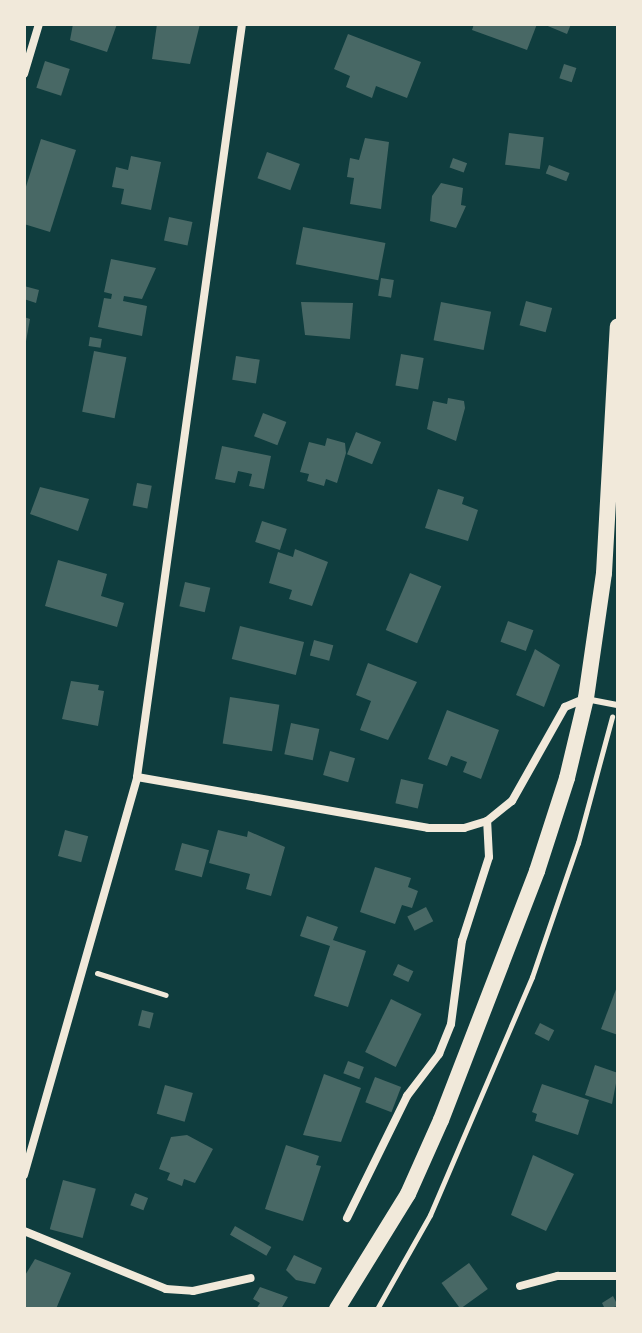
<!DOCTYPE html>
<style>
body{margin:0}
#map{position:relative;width:642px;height:1333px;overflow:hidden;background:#0f3d3e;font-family:"Fira Sans",sans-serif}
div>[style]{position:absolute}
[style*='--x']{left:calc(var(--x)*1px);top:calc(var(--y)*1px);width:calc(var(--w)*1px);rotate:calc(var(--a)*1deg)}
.building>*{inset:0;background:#486865;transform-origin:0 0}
.path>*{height:5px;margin:-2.5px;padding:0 2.5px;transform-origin:2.5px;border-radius:2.5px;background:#f1e9da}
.service>*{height:6px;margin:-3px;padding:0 3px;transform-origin:3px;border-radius:3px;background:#f1e9da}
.minor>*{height:8px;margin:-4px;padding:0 4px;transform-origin:4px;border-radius:4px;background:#f1e9da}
.secondary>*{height:16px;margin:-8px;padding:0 8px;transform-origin:8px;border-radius:8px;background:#f1e9da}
span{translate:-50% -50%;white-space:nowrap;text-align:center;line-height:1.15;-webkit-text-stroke:7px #f1e9da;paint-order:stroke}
.frame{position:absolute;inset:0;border:26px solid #f1e9da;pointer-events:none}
</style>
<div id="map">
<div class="building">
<div style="clip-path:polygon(73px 24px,117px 24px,107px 52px,70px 40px)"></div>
<div style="clip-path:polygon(157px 24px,200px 24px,190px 64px,152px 59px)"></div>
<div style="clip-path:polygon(474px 24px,537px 24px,527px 50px,472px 30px)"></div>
<div style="clip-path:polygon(543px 24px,571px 24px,567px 34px)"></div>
<div style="clip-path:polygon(348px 34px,421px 62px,407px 98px,376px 86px,372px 98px,346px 87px,350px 76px,334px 69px)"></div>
<div style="left:45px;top:61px;width:26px;height:28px;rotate:18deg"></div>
<div style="left:564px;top:64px;width:13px;height:15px;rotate:18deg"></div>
<div style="left:509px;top:133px;width:35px;height:32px;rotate:7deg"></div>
<div style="clip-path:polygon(365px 138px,389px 142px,381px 209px,350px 204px,354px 178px,347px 177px,350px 158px,359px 160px)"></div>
<div style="clip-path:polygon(41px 139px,76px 150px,50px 232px,24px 224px,24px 193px)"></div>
<div style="left:267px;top:152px;width:35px;height:28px;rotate:20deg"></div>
<div style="clip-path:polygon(131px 156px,161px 162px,151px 210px,121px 204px,124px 189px,112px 187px,116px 167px,128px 170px)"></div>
<div style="left:453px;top:158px;width:15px;height:10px;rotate:20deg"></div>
<div style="left:549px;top:165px;width:22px;height:9px;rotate:21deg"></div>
<div style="clip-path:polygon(441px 183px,463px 188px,461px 205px,466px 206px,456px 228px,430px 221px,432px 196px)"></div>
<div style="left:169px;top:217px;width:24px;height:24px;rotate:12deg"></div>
<div style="left:303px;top:227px;width:84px;height:38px;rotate:11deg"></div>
<div style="clip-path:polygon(111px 259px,156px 268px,142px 299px,124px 296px,123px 301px,147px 306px,142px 336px,98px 327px,104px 298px,111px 299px,112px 294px,104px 292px)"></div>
<div style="left:381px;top:278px;width:13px;height:18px;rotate:9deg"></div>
<div style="clip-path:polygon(24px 286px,39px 290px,36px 303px,24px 299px)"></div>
<div style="left:526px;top:301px;width:27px;height:25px;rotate:15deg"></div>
<div style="clip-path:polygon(301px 302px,353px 303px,350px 339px,305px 335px)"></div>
<div style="left:441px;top:302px;width:51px;height:39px;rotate:11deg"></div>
<div style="clip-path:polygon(24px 317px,30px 319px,25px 347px,24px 347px)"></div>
<div style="left:90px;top:337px;width:12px;height:9px;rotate:9deg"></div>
<div style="left:94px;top:351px;width:33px;height:62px;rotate:11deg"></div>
<div style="left:401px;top:354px;width:23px;height:32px;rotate:10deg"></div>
<div style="left:236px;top:356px;width:24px;height:24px;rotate:9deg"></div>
<div style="clip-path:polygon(448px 398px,464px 401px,465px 408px,456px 441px,427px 429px,433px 401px,447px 404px)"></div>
<div style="left:263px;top:413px;width:25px;height:25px;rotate:21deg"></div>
<div style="left:356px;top:432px;width:27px;height:24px;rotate:22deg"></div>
<div style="clip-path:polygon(327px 438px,345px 443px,346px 453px,337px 483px,326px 479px,324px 486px,307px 481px,309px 474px,300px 472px,309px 442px,325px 446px)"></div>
<div style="clip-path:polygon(222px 446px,271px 456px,264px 489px,249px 486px,252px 474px,238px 471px,235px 483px,215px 479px)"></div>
<div style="left:137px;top:483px;width:15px;height:23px;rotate:11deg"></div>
<div style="clip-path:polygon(40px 487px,89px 499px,78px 531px,30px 514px)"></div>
<div style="clip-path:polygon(438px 489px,464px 497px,462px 504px,478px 510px,468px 541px,425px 528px)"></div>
<div style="left:262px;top:521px;width:26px;height:22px;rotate:18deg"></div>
<div style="clip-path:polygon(295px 549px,328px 562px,312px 606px,289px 599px,292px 590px,269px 583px,278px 552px,293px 557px)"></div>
<div style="clip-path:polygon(58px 560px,107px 574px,101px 596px,124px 603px,117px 627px,45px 606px)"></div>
<div style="left:410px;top:573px;width:34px;height:62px;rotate:23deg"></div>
<div style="left:185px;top:582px;width:26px;height:25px;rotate:13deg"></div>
<div style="left:508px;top:621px;width:27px;height:22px;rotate:20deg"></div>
<div style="left:240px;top:626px;width:66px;height:34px;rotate:14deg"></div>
<div style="left:314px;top:640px;width:20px;height:16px;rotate:15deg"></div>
<div style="clip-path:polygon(535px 649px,560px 665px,544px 707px,516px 695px)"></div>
<div style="clip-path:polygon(368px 663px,417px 682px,388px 740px,360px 730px,371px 701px,356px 695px)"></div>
<div style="clip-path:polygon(71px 681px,99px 685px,98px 690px,104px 691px,98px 726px,62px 719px)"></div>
<div style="left:230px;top:697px;width:50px;height:47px;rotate:9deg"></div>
<div style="clip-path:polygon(447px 710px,499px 730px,481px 779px,463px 772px,467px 762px,451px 756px,447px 766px,428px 759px)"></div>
<div style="left:291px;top:723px;width:29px;height:32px;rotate:12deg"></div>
<div style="left:330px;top:751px;width:26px;height:25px;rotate:16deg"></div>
<div style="left:401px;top:779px;width:23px;height:25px;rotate:13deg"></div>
<div style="left:65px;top:830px;width:24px;height:27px;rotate:15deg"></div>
<div style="clip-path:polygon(218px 830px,247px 837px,248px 831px,285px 847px,271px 896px,246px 889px,250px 874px,209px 863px)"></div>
<div style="left:182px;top:843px;width:28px;height:28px;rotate:15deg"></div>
<div style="clip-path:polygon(375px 867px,411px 878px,408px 887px,418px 891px,412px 908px,402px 905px,395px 924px,360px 912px)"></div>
<div style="left:426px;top:907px;width:16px;height:21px;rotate:63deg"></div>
<div style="clip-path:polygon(307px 916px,338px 927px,333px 940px,366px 951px,348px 1007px,314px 996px,330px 946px,300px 936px)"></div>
<div style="left:398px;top:964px;width:17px;height:12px;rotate:25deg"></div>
<div style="clip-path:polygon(618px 984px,618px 1035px,601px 1029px)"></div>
<div style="left:391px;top:999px;width:34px;height:59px;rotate:26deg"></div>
<div style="left:142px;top:1010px;width:12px;height:16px;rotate:14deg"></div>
<div style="left:540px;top:1023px;width:16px;height:12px;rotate:27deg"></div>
<div style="left:348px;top:1061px;width:17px;height:13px;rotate:21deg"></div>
<div style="clip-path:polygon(595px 1065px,618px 1073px,612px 1104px,585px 1095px)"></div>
<div style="clip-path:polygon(324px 1074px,361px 1088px,341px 1142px,303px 1135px)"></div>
<div style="left:375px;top:1077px;width:28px;height:27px;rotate:21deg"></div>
<div style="clip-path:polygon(542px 1084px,589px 1100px,578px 1135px,535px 1121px,537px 1114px,532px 1112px)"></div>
<div style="left:165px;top:1085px;width:29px;height:30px;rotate:16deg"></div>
<div style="clip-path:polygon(187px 1135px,213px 1149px,195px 1183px,184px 1179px,182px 1186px,167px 1180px,170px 1173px,159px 1169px,171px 1137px)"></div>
<div style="clip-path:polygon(286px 1145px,319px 1156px,316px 1165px,321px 1166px,303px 1221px,265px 1209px)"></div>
<div style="clip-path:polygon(533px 1155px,574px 1174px,546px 1231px,511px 1215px)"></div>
<div style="left:63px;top:1180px;width:34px;height:51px;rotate:15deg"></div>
<div style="left:135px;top:1193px;width:14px;height:13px;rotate:21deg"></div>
<div style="left:235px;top:1226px;width:42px;height:10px;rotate:30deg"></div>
<div style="clip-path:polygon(294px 1255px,322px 1268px,315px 1284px,296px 1280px,286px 1270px)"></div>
<div style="clip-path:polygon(35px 1259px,71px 1273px,56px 1309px,24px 1309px,24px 1277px)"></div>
<div style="left:469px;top:1263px;width:32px;height:34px;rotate:54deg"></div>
<div style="clip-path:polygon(260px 1287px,288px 1297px,281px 1309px,256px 1309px,260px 1303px,253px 1299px)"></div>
<div style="clip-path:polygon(613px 1296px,618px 1306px,605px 1309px,602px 1303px)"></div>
</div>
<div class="path">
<div style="--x:97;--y:973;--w:72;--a:17.7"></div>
<div style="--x:377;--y:1309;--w:108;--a:-60.6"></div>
<div style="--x:430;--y:1215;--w:259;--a:-66.8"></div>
<div style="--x:532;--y:977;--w:142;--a:-71.1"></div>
<div style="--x:578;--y:843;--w:131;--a:-74.9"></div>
</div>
<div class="service">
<div style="--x:586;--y:699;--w:33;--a:11"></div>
</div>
<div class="minor">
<div style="--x:24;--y:74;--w:52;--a:-73.3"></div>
<div style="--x:137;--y:777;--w:295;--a:9.9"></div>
<div style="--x:428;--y:828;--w:36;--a:0"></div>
<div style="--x:464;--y:828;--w:24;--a:-17"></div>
<div style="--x:487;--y:821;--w:32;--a:-39"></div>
<div style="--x:512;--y:801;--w:108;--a:-60.6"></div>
<div style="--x:565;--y:707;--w:23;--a:-23"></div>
<div style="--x:24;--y:1175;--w:414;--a:-74.1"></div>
<div style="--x:137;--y:777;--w:760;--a:-82.06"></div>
<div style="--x:347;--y:1218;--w:136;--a:-63.8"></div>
<div style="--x:407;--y:1096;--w:53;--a:-52.7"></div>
<div style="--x:439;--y:1054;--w:32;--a:-68"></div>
<div style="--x:451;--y:1024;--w:84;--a:-82.5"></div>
<div style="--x:462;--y:941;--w:88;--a:-72.2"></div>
<div style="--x:489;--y:857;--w:36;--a:-93"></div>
<div style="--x:24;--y:1231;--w:153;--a:22.2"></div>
<div style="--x:166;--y:1289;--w:27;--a:4"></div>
<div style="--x:193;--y:1291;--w:59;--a:-12.6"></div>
<div style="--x:520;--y:1286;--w:39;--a:-15"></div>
<div style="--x:558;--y:1276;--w:60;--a:0"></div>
</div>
<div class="secondary">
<div style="--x:337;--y:1309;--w:135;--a:-58.3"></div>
<div style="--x:408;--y:1194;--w:81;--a:-66"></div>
<div style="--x:441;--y:1120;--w:267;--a:-68.9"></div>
<div style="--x:537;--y:871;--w:98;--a:-72.1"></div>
<div style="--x:567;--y:778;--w:82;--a:-76.6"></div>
<div style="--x:586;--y:698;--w:126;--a:-81.8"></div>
<div style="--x:604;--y:573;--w:247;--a:-86.8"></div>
</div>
<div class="frame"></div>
</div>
